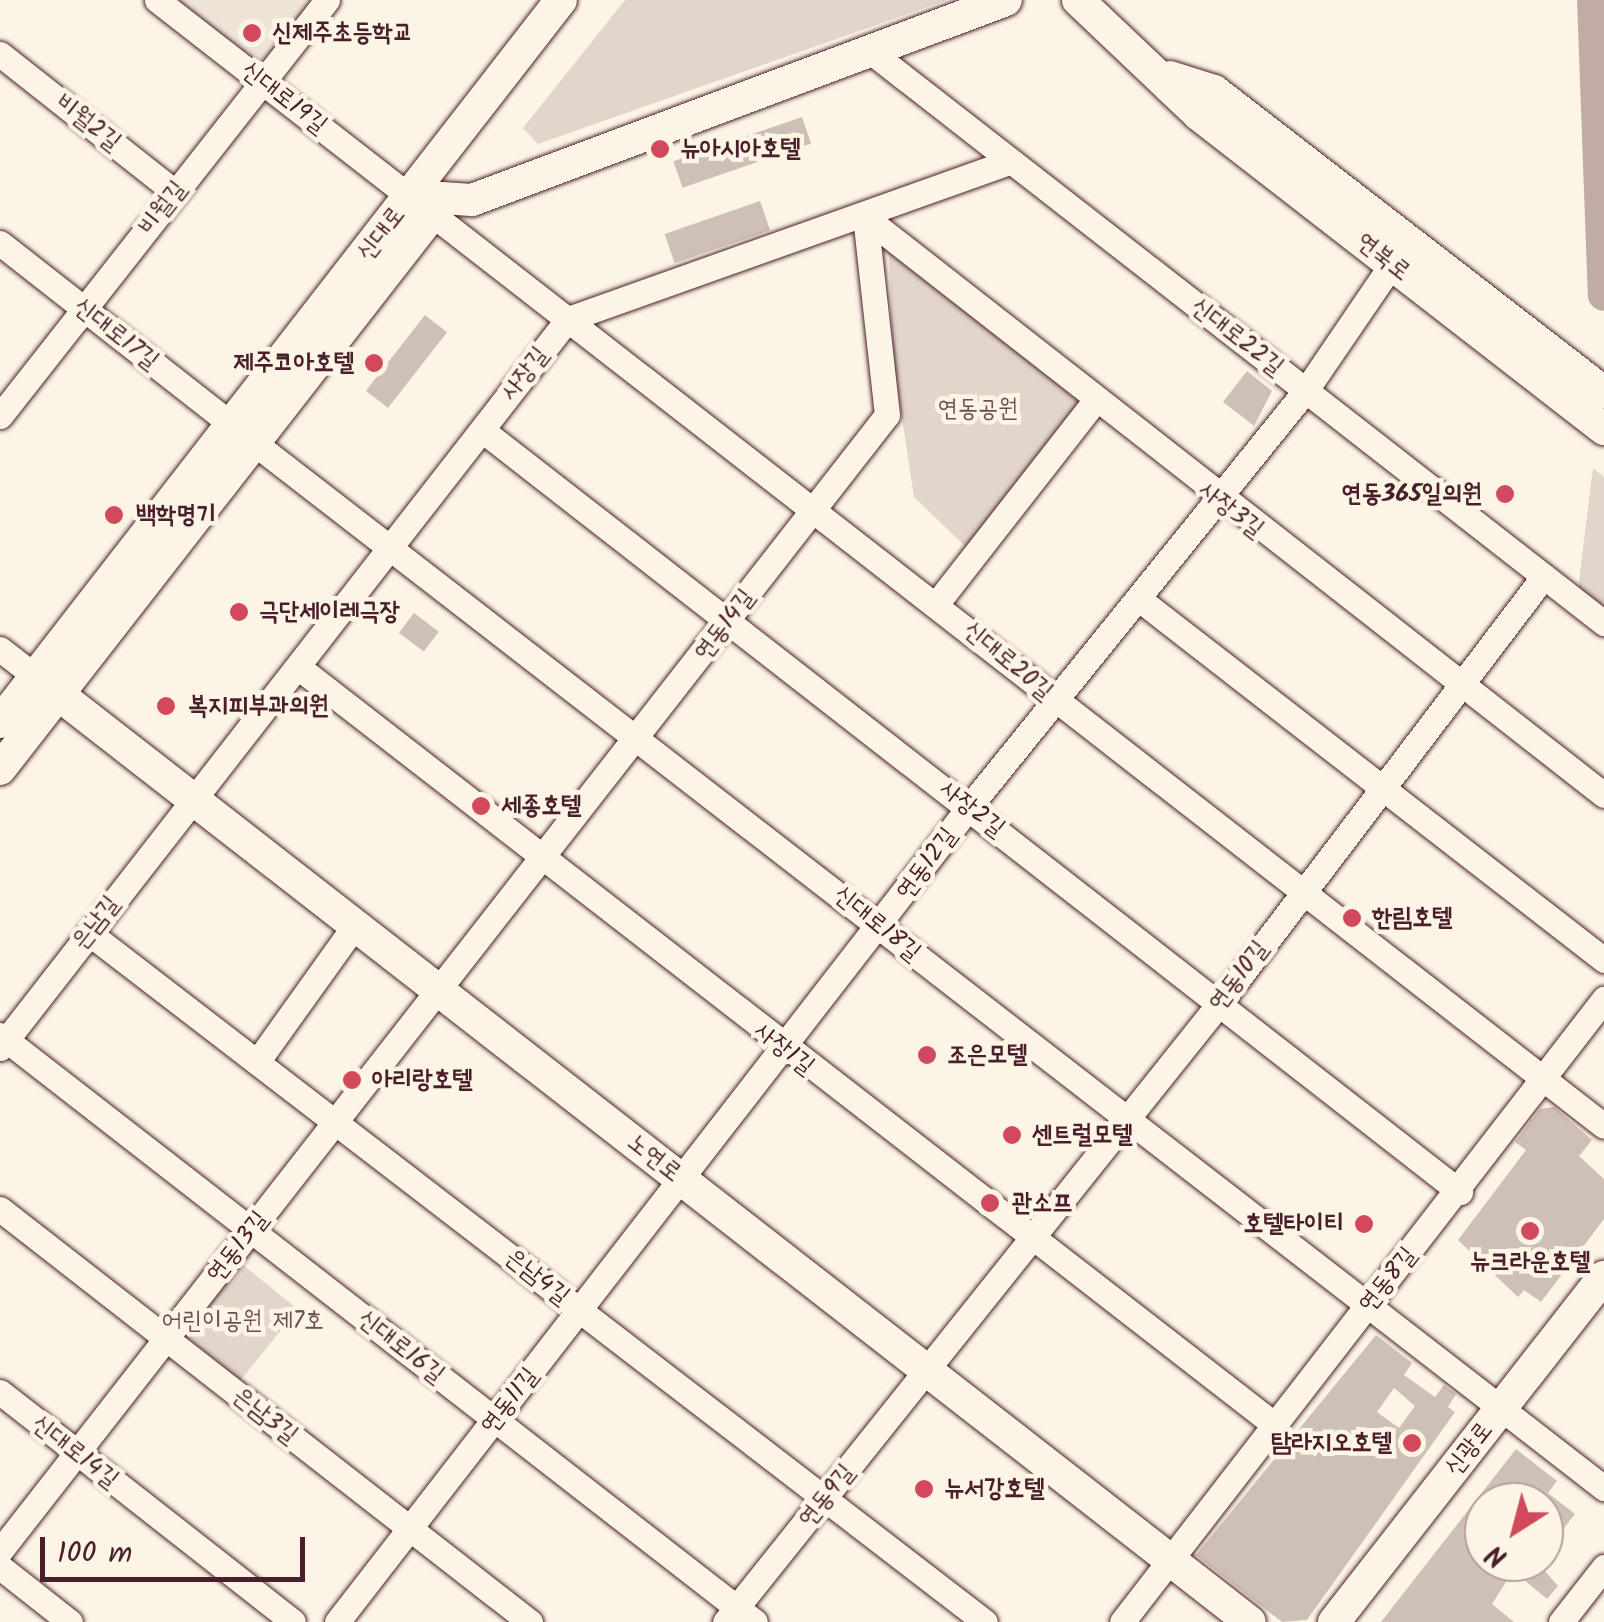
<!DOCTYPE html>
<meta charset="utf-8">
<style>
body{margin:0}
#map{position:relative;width:1604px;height:1622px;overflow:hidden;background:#fcf5e5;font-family:Kalam,"Poor Story",sans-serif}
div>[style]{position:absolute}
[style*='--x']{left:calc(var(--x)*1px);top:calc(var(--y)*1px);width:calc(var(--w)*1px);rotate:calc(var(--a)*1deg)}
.built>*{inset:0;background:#eee5d7}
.green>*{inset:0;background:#e2d5ca;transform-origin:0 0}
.river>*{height:32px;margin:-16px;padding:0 16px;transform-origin:16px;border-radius:16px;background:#c0aca5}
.building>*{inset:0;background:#cfc0b7;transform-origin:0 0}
.roads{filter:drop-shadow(0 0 2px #4a1f2b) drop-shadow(0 0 2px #4a1f2b)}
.minor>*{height:25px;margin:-12.5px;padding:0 12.5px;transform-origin:12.5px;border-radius:12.5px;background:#fcf5e5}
.major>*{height:32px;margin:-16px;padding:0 16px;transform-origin:16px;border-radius:16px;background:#fcf5e5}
.dots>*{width:28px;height:28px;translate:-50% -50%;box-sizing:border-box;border:5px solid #fcf5e5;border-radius:50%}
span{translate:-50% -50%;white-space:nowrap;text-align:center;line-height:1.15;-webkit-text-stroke:9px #fcf5e5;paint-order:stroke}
.poi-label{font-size:25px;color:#4a1f2b;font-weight:700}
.left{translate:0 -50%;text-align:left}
.right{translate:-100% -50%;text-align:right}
.street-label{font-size:25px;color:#4a1f2b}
.park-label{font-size:25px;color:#704c53}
.north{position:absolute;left:1464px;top:1482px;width:100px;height:100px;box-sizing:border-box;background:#fcf5e5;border:2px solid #b59f9b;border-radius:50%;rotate:216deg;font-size:28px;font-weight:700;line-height:40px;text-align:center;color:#4a1f2b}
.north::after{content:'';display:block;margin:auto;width:35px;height:45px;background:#d1495b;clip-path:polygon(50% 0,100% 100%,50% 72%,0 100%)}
.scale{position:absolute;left:40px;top:1537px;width:265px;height:45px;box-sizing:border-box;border:5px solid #4a1f2b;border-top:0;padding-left:12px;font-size:30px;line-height:35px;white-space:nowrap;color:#4a1f2b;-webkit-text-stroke:8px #fcf5e5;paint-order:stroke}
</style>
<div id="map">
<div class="built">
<div style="clip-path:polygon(175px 0,314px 0,261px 66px)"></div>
</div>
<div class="green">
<div style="clip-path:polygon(625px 0,947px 0,538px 144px,523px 128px)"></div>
<div style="clip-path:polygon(888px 236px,1086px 398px,969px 550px,914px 497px,893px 358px)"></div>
<div style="clip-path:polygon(1593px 468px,1604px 477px,1604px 609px,1578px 589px)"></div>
<div style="left:242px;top:1264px;width:72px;height:92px;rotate:39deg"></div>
</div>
<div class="river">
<div style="--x:1593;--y:0;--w:295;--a:87.9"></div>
</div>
<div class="building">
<div style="left:802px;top:117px;width:28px;height:136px;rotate:71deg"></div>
<div style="left:760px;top:201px;width:31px;height:101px;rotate:71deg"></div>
<div style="left:425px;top:315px;width:28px;height:96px;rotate:38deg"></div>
<div style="clip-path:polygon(1247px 371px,1272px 391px,1254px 426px,1223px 402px)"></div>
<div style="left:414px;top:613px;width:31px;height:25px;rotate:37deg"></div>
<div style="clip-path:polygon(1554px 1107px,1592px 1140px,1579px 1156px,1604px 1179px,1604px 1219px,1541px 1302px,1524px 1290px,1518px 1297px,1458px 1240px,1526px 1150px,1515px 1142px,1540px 1109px)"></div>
<div style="clip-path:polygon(evenodd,1376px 1335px,1412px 1363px,1404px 1375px,1435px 1397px,1444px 1385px,1456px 1394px,1448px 1407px,1455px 1412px,1307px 1620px,1282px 1622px,1196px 1555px,1376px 1335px,1394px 1388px,1415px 1406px,1399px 1428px,1377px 1412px,1394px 1388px)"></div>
<div style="clip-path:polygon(1516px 1449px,1557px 1481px,1548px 1493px,1575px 1514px,1544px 1553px,1544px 1502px,1484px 1502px,1484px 1562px,1537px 1562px,1558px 1586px,1547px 1599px,1513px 1571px,1492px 1604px,1514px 1622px,1381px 1622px)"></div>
</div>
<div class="roads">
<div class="minor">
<div style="--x:157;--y:0;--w:1833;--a:37.89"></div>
<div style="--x:870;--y:51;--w:931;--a:37.93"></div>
<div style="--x:0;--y:54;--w:223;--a:38.3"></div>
<div style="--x:865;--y:217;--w:938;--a:38.03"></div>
<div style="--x:0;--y:243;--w:295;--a:38.1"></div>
<div style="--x:0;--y:416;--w:529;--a:-51.83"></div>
<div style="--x:482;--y:430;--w:1240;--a:37.92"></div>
<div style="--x:253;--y:442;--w:1709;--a:37.75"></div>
<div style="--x:1139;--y:599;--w:589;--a:37.82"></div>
<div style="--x:937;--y:603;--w:254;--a:-52"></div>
<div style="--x:0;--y:649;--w:46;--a:37.9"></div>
<div style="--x:298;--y:667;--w:1238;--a:37.81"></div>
<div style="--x:89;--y:933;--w:1130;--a:37.56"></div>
<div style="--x:0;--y:1035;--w:956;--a:37.86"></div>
<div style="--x:0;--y:1048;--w:924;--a:-52.08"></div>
<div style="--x:568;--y:319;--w:470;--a:-19.6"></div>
<div style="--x:257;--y:1062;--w:168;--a:-54.4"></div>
<div style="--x:0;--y:1209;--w:672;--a:37.93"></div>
<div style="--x:0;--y:1392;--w:372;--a:38.1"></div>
<div style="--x:0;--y:1551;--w:1441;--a:-52.02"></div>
<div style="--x:887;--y:415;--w:199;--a:-96.3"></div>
<div style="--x:0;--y:1567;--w:89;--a:38.2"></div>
<div style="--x:337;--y:1622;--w:1031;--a:-52.21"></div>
<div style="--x:969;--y:807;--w:536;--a:-51.06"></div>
<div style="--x:1306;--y:390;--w:153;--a:-55.7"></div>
<div style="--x:725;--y:1622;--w:796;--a:-51.37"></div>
<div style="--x:1222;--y:1000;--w:532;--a:-52.79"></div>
<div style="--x:1122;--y:1622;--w:788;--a:-52.27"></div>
<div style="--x:1561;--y:1622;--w:70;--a:-52"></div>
</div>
<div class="major">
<div style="--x:1078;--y:0;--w:166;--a:43.5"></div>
<div style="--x:1198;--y:114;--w:514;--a:37.81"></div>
<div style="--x:1170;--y:77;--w:46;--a:17.7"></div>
<div style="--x:1214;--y:91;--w:493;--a:37.7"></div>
<div style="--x:411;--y:196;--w:61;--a:3.8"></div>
<div style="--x:472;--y:200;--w:570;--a:-20.53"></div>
<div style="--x:36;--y:677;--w:1538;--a:37.9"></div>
<div style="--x:0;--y:722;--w:914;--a:-52.15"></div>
<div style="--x:0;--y:769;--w:705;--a:-52.09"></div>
<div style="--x:1334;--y:1622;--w:438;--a:-52"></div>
</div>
</div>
<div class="dots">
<div style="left:252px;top:33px;background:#d1495b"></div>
<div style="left:660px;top:149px;background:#d1495b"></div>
<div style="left:374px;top:363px;background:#d1495b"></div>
<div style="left:1505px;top:494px;background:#d1495b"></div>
<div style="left:114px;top:515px;background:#d1495b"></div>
<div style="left:239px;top:612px;background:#d1495b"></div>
<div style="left:166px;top:706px;background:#d1495b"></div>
<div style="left:481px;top:806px;background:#d1495b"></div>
<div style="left:1352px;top:918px;background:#d1495b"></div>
<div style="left:927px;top:1055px;background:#d1495b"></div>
<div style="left:352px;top:1080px;background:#d1495b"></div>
<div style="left:1012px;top:1135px;background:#d1495b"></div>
<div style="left:990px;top:1203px;background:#d1495b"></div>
<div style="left:1364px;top:1224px;background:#d1495b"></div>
<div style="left:1530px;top:1231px;background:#d1495b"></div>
<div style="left:1412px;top:1443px;background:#d1495b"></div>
<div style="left:924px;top:1489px;background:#d1495b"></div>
</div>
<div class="poi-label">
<span class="left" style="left:272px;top:33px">신제주초등학교</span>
<span class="left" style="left:680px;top:149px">뉴아시아호텔</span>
<span class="right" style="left:354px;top:363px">제주코아호텔</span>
<span class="right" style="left:1482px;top:494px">연동365일의원</span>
<span class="left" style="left:136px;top:515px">백학명기</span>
<span class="left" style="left:259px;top:612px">극단세이레극장</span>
<span class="left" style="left:188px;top:706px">복지피부과의원</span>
<span class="left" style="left:501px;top:806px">세종호텔</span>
<span class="left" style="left:1372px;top:918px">한림호텔</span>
<span class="left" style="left:947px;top:1055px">조은모텔</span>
<span class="left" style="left:372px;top:1080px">아리랑호텔</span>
<span class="left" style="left:1032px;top:1135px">센트럴모텔</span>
<span class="left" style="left:1012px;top:1203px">관소프</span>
<span class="right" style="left:1344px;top:1224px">호텔타이티</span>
<span style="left:1530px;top:1262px">뉴크라운호텔</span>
<span class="right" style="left:1392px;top:1443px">탐라지오호텔</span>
<span class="left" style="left:944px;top:1489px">뉴서강호텔</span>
</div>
<div class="street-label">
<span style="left:284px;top:98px;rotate:38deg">신대로19길</span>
<span style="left:88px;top:123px;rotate:38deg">비월2길</span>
<span style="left:163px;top:208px;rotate:-52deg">비월길</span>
<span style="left:381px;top:234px;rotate:-52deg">신대로</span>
<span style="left:1383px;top:257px;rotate:38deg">연북로</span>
<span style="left:116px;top:334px;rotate:38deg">신대로17길</span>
<span style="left:1237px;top:337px;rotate:38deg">신대로22길</span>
<span style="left:525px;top:374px;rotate:-52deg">사장길</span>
<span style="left:1231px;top:510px;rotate:38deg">사장3길</span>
<span style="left:725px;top:625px;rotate:-53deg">연동14길</span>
<span style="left:1008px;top:661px;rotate:40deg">신대로20길</span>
<span style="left:972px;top:809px;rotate:38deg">사장2길</span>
<span style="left:927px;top:864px;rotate:-53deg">연동12길</span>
<span style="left:96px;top:923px;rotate:-52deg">은남길</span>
<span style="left:877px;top:924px;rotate:39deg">신대로18길</span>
<span style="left:1239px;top:976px;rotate:-53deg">연동10길</span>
<span style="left:784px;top:1049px;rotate:38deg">사장1길</span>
<span style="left:654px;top:1158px;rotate:38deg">노연로</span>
<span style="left:238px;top:1247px;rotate:-52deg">연동13길</span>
<span style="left:537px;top:1277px;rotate:38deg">은남4길</span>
<span style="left:1388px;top:1280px;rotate:-51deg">연동8길</span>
<span style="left:401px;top:1347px;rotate:38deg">신대로16길</span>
<span style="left:510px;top:1401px;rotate:-52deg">연동11길</span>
<span style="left:265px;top:1416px;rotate:38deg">은남3길</span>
<span style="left:1469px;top:1449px;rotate:-52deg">신광로</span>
<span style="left:75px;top:1452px;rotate:38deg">신대로14길</span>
<span style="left:827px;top:1496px;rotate:-51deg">연동9길</span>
</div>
<div class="park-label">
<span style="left:978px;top:409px">연동공원</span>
<span style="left:243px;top:1321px">어린이공원 제7호</span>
</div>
<div class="north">N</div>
<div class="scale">100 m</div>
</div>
